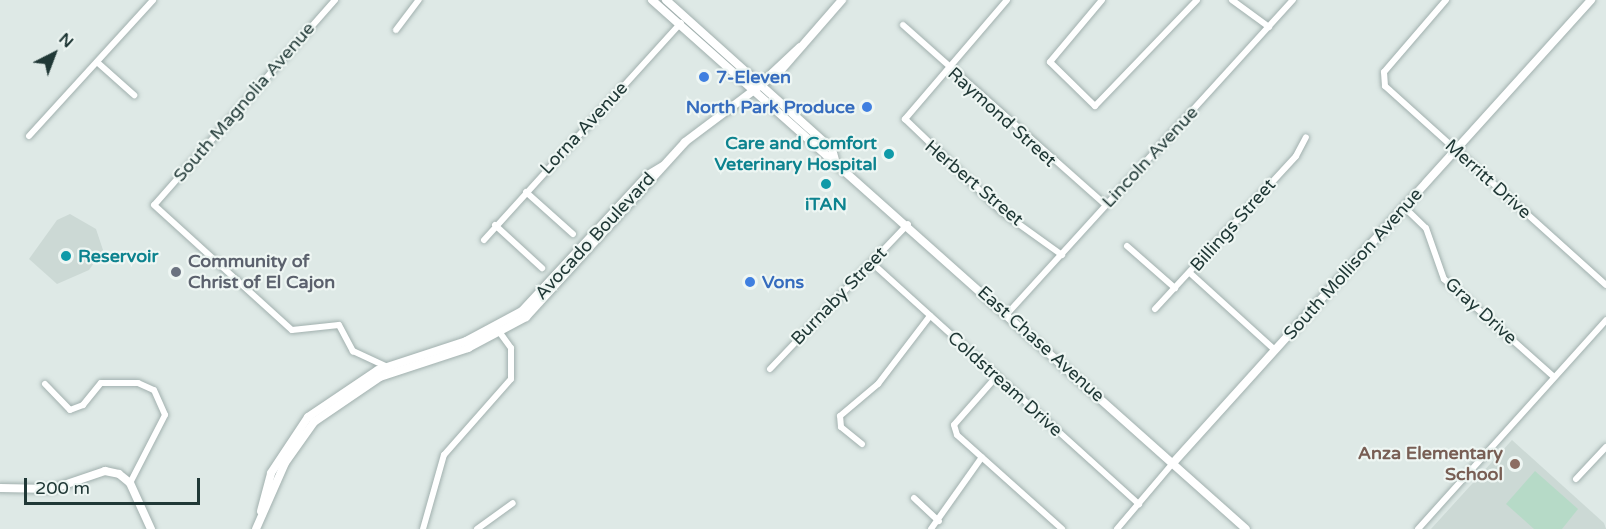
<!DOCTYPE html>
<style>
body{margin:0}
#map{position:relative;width:1606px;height:529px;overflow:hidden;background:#dee9e6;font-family:"Varela Round",sans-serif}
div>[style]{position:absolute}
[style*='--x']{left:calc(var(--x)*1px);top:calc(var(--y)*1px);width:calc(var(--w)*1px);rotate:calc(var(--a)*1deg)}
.built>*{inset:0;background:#ccd9d5}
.green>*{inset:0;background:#b6dac7}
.roads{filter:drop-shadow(0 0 2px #a1b0ae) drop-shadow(0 0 2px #a1b0ae)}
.minor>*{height:6px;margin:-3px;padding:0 3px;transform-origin:3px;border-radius:3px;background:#fff}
.tertiary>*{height:8px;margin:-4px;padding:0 4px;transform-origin:4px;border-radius:4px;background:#fff}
.secondary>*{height:8px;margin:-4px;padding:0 4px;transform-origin:4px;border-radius:4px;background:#fff}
.dots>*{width:16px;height:16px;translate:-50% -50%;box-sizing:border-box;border:3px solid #eef6f3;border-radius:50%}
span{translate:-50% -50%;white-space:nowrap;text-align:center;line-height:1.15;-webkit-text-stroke:4.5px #eef6f3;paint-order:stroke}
.shop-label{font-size:18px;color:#366cbe;font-weight:700}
.left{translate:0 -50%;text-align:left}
.right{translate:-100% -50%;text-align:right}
.street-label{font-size:18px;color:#203836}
.culture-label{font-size:18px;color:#0d838f;font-weight:700}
.worship-label{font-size:18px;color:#5b616d;font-weight:700}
.education-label{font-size:18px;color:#785e54;font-weight:700}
.north{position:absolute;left:24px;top:24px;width:60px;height:60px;-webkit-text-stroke:4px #eef6f3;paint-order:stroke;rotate:42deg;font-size:16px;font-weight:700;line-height:24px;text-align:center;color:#203836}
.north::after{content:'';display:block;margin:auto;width:21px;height:27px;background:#203836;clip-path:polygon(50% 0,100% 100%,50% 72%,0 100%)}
.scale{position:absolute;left:24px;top:478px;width:176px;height:27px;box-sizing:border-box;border:3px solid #203836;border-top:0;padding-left:8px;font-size:18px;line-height:21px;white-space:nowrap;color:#203836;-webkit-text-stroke:4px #eef6f3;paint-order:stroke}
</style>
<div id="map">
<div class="built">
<div style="clip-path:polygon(70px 214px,96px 229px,103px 250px,89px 270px,57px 284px,29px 259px,57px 220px)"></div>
<div style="clip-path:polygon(1512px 440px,1604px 523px,1606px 529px,1431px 529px)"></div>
</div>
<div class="green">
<div style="clip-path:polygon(1535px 471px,1578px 509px,1562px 529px,1534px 529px,1506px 504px)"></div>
</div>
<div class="roads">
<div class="minor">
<div style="--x:335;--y:0;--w:273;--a:131.4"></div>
<div style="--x:154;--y:205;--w:186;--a:42.2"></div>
<div style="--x:292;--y:330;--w:47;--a:-6.1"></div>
<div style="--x:339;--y:325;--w:30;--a:62"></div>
<div style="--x:353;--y:351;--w:38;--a:25"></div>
<div style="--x:1007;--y:0;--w:157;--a:130.6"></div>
<div style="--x:905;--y:119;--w:134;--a:43.8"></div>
<div style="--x:1002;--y:212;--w:74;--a:35.6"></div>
<div style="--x:1102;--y:0;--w:81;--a:130"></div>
<div style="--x:1050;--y:62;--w:63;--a:44.4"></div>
<div style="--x:1095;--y:106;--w:147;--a:-46.1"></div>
<div style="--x:1232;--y:0;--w:46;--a:36.1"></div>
<div style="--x:1446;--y:0;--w:95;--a:130.7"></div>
<div style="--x:1384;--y:72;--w:14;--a:86"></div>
<div style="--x:1385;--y:86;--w:297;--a:42"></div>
<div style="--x:903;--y:25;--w:271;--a:41.6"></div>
<div style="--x:396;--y:30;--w:38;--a:-53"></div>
<div style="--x:97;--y:62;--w:50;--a:41.7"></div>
<div style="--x:29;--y:136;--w:184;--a:-47.6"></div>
<div style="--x:526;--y:192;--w:63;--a:41.8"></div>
<div style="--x:1404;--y:207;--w:30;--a:44"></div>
<div style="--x:1426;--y:228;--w:54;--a:70.6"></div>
<div style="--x:1444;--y:279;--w:147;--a:41.7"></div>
<div style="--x:495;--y:225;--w:64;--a:42.5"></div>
<div style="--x:484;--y:240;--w:293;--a:-47.8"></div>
<div style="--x:1127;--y:246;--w:64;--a:41.2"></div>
<div style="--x:872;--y:263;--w:360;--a:42.1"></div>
<div style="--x:1190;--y:273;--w:115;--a:42.2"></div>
<div style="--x:1155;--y:309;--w:208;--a:-47.3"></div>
<div style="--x:1296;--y:156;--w:21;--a:-62"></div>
<div style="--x:1007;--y:314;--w:425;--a:-47.7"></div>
<div style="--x:770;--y:369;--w:200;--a:-46.4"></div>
<div style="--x:997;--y:376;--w:65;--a:131.3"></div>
<div style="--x:954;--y:425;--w:10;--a:73"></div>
<div style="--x:957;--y:435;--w:141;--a:41.8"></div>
<div style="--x:45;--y:384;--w:36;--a:46"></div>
<div style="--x:70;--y:410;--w:14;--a:-21"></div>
<div style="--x:83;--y:405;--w:28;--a:-51"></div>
<div style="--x:101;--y:383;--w:37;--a:0"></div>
<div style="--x:138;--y:383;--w:17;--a:24"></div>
<div style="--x:154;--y:390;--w:27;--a:66"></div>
<div style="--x:165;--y:415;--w:76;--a:117.2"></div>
<div style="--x:862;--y:444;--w:27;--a:-141"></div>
<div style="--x:841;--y:427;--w:11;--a:-95"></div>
<div style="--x:840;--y:416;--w:50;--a:-40.1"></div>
<div style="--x:878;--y:384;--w:86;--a:-52.6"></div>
<div style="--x:1576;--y:479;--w:44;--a:-46.8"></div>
<div style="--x:914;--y:498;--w:34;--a:43"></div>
<div style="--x:423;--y:529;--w:77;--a:-74.2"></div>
<div style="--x:444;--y:455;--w:101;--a:-48.6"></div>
<div style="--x:511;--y:379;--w:31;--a:-90"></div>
<div style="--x:511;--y:348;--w:19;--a:-126"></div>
<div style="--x:477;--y:529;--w:44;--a:-35.8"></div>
<div style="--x:931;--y:529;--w:88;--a:-54.7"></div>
<div style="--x:1117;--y:529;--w:87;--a:-49.7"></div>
<div style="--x:1418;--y:529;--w:281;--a:-48"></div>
</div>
<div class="tertiary">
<div style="--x:0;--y:488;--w:52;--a:1.1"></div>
<div style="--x:52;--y:489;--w:56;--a:-18.8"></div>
<div style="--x:105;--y:471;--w:14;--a:12"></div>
<div style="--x:119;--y:474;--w:14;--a:39"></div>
<div style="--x:130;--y:483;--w:51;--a:65.5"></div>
</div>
<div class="secondary">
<div style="--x:652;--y:0;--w:795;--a:41.69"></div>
<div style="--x:666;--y:0;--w:223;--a:41.9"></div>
<div style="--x:832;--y:149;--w:11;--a:75"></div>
<div style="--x:767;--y:78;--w:45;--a:-43.2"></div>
<div style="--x:1173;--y:463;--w:624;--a:-47.92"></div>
<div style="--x:261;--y:511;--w:39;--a:-75"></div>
<div style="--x:271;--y:473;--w:67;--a:-56.5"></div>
<div style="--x:308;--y:417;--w:84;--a:-33.9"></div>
<div style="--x:378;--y:370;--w:93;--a:-18.2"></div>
<div style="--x:466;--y:341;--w:64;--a:-28.2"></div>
<div style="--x:522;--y:311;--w:185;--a:-47.2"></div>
<div style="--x:648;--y:175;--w:17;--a:-31"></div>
<div style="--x:256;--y:529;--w:72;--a:-66.3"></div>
<div style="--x:285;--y:463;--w:50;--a:-54.7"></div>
<div style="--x:314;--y:422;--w:80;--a:-34.3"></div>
<div style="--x:380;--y:377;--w:93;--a:-18.2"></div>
<div style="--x:468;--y:348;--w:66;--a:-28.1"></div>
<div style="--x:526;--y:317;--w:236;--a:-47.7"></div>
<div style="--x:685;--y:142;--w:120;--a:-36.9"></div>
<div style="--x:781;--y:70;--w:93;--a:-48.9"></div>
</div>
</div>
<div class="dots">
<div style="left:704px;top:77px;background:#3f7fe0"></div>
<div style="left:867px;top:107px;background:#3f7fe0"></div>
<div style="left:889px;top:154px;background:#0f9aa8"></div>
<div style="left:826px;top:184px;background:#0f9aa8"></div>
<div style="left:66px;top:256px;background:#0f9aa8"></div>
<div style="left:176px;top:272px;background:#6b7280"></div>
<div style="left:750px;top:282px;background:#3f7fe0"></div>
<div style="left:1515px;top:464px;background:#8d6e63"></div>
</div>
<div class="shop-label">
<span class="left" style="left:716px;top:77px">7-Eleven</span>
<span class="right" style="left:855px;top:107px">North Park Produce</span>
<span class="left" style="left:762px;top:282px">Vons</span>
</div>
<div class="street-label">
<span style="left:244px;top:102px;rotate:-49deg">South Magnolia Avenue</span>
<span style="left:1002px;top:117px;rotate:42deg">Raymond Street</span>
<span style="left:584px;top:128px;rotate:-47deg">Lorna Avenue</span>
<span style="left:1150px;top:157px;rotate:-47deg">Lincoln Avenue</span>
<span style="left:1488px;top:179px;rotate:42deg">Merritt Drive</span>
<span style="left:974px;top:183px;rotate:40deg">Herbert Street</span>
<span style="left:1233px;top:225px;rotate:-48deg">Billings Street</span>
<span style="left:595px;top:236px;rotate:-47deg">Avocado Boulevard</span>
<span style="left:1353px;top:264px;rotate:-48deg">South Mollison Avenue</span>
<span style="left:839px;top:296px;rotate:-46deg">Burnaby Street</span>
<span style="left:1481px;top:311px;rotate:42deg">Gray Drive</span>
<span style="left:1041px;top:344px;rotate:42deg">East Chase Avenue</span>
<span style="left:1005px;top:384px;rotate:42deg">Coldstream Drive</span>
</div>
<div class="culture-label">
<span class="right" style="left:877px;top:154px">Care and Comfort<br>Veterinary Hospital</span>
<span style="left:826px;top:204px">iTAN</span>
<span class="left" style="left:78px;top:256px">Reservoir</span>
</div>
<div class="worship-label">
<span class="left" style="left:188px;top:272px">Community of<br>Christ of El Cajon</span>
</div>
<div class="education-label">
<span class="right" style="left:1503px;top:464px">Anza Elementary<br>School</span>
</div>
<div class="north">N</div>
<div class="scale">200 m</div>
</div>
